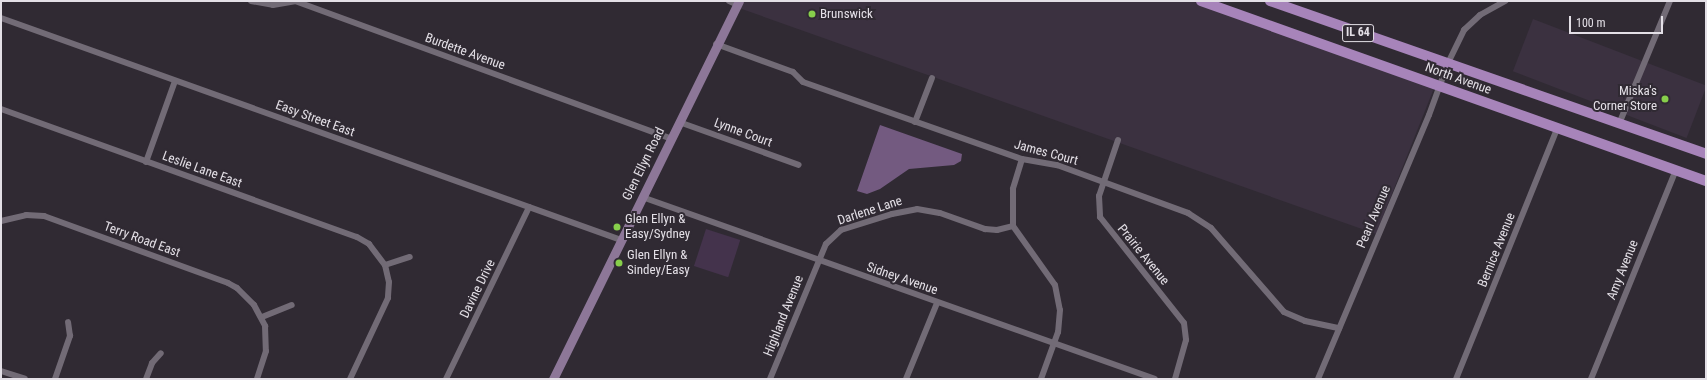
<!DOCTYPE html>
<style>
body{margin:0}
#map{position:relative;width:1707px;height:380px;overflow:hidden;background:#302a33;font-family:"Roboto Condensed",sans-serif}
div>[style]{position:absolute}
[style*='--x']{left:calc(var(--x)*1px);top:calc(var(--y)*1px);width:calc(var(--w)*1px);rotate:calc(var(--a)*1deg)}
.built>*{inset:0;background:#3b3140;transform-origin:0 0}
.green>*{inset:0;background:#44334c;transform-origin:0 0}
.water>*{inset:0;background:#735a80}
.street>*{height:6px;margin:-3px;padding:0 3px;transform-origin:3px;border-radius:3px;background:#726b76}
.secondary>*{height:9px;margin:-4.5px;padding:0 4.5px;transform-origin:4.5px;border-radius:4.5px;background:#8d7798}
.primary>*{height:10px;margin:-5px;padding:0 5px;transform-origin:5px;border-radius:5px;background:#a784ba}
.dots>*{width:11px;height:11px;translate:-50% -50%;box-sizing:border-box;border:2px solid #302a33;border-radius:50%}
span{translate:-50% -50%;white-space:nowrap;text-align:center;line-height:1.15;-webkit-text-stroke:4px #302a33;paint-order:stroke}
.shield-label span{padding:1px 3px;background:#302a33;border:1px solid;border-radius:3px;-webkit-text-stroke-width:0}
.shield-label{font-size:12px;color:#e3dfe6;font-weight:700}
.poi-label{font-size:13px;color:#e3dfe6}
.left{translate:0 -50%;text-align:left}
.right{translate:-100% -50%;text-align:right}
.street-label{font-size:13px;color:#e3dfe6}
.frame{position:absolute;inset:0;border:2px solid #e3dfe6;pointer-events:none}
.scale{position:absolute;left:1569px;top:16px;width:94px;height:18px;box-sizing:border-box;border:2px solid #e3dfe6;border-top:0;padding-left:5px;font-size:12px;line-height:14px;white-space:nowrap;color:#e3dfe6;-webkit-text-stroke:3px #302a33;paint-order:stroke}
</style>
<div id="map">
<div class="built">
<div style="clip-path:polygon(743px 1px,1193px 1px,1434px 88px,1376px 234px,739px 8px)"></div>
<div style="left:1533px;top:19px;width:186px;height:56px;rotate:21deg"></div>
</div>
<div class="green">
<div style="left:706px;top:229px;width:36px;height:39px;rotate:18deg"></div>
</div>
<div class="water">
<div style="clip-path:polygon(880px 125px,962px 154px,961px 161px,954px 165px,909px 169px,880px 189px,867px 194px,857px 191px)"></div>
</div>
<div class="street">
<div style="--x:251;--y:1;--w:22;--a:10"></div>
<div style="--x:273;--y:5;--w:22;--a:-10"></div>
<div style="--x:295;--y:1;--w:399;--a:20.1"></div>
<div style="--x:729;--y:1;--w:8;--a:23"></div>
<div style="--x:1;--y:18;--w:659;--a:19.7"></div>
<div style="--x:716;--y:44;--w:82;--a:20"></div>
<div style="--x:793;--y:72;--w:14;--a:45"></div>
<div style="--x:803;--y:82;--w:232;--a:19.4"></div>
<div style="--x:1022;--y:159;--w:36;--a:10"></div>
<div style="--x:1057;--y:165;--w:140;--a:20.1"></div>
<div style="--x:1188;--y:213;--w:27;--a:33"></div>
<div style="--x:1211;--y:228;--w:111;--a:49"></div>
<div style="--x:1284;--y:312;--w:23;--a:23"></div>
<div style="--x:1305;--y:321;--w:35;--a:12"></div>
<div style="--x:1;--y:109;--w:378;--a:19.8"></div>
<div style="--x:357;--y:237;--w:14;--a:30"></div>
<div style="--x:369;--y:244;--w:26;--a:53"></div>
<div style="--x:385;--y:265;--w:17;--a:77"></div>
<div style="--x:389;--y:282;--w:16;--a:94"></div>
<div style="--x:388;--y:298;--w:89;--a:115.1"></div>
<div style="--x:679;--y:122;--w:127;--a:19.7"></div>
<div style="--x:915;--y:122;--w:47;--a:-68.9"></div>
<div style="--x:1619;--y:124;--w:133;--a:-67.5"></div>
<div style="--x:1118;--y:140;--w:59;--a:108.7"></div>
<div style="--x:1099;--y:196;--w:21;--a:87"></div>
<div style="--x:1100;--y:217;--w:135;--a:51.6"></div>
<div style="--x:1184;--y:323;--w:17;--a:83"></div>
<div style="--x:1186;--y:340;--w:41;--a:105.8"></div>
<div style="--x:1022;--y:159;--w:31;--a:107"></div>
<div style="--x:1013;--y:189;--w:37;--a:90"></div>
<div style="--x:1013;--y:226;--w:72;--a:54.6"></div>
<div style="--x:1055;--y:285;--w:25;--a:79"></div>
<div style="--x:1060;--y:310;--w:22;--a:95"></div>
<div style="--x:1058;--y:332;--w:50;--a:109.9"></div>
<div style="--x:146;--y:162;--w:86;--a:-70.3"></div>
<div style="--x:642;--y:197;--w:544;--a:19.53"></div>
<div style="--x:1;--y:221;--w:26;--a:-13"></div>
<div style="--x:26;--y:215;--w:18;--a:3"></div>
<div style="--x:44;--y:216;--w:196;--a:20"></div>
<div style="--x:228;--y:283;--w:10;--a:29"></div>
<div style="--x:237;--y:288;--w:24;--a:45"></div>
<div style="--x:254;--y:305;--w:24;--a:62"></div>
<div style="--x:265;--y:326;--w:25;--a:88"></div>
<div style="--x:266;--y:351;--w:29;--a:108"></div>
<div style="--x:385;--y:265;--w:26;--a:-18"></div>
<div style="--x:262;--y:317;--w:32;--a:-22"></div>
<div style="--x:1;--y:371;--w:25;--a:18"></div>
<div style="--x:55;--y:379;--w:46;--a:-70.8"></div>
<div style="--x:70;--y:336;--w:14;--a:-98"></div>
<div style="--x:146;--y:379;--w:17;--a:-69"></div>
<div style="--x:152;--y:363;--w:13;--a:-48"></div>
<div style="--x:446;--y:379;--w:191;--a:-64.2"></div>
<div style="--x:770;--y:379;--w:146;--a:-67.5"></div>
<div style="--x:826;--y:244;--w:21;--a:-43"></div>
<div style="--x:841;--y:230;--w:53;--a:-17.4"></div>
<div style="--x:892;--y:214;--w:25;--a:-11"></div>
<div style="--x:917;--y:209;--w:23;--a:10"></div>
<div style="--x:940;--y:213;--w:48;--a:19.6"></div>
<div style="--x:985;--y:229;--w:12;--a:5"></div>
<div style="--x:997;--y:230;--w:16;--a:-14"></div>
<div style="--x:906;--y:379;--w:82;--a:-67.8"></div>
<div style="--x:1318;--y:379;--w:286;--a:-67.2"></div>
<div style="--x:1429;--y:115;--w:55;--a:-69.9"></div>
<div style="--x:1448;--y:63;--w:37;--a:-64"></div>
<div style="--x:1464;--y:30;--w:22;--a:-43"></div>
<div style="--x:1480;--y:15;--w:29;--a:-29"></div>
<div style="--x:1456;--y:379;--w:270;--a:-68"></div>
<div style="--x:1591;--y:379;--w:226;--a:-67.9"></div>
</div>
<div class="secondary">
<div style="--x:553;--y:379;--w:421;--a:-63.8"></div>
</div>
<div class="primary">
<div style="--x:1201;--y:1;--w:536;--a:19.62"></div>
<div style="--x:1270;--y:1;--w:462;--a:19.3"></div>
</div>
<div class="dots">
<div style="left:812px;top:14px;background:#87cf4b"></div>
<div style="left:1665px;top:99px;background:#87cf4b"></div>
<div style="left:617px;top:227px;background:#87cf4b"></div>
<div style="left:619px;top:263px;background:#87cf4b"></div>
</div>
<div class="shield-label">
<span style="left:1358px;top:33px">IL 64</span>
</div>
<div class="poi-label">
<span class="left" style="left:820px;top:14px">Brunswick</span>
<span class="right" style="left:1657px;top:99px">Miska's<br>Corner Store</span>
<span class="left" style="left:625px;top:227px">Glen Ellyn &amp;<br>Easy/Sydney</span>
<span class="left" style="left:627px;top:263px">Glen Ellyn &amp;<br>Sindey/Easy</span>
</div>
<div class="street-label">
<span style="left:465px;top:52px;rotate:20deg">Burdette Avenue</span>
<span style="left:1458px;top:79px;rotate:20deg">North Avenue</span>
<span style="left:315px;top:119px;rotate:20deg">Easy Street East</span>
<span style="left:743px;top:133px;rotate:20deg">Lynne Court</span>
<span style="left:1046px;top:153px;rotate:15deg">James Court</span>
<span style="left:644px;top:164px;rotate:-64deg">Glen Ellyn Road</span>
<span style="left:202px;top:170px;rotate:20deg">Leslie Lane East</span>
<span style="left:870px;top:211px;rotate:-18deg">Darlene Lane</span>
<span style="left:1374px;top:217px;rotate:-67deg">Pearl Avenue</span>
<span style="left:142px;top:240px;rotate:20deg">Terry Road East</span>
<span style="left:1497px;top:250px;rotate:-68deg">Bernice Avenue</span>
<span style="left:1143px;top:255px;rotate:51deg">Prairie Avenue</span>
<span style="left:1623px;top:270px;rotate:-68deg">Amy Avenue</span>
<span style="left:902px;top:279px;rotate:19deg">Sidney Avenue</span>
<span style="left:478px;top:289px;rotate:-64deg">Davine Drive</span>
<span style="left:784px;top:316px;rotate:-68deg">Highland Avenue</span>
</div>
<div class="frame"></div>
<div class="scale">100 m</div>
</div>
